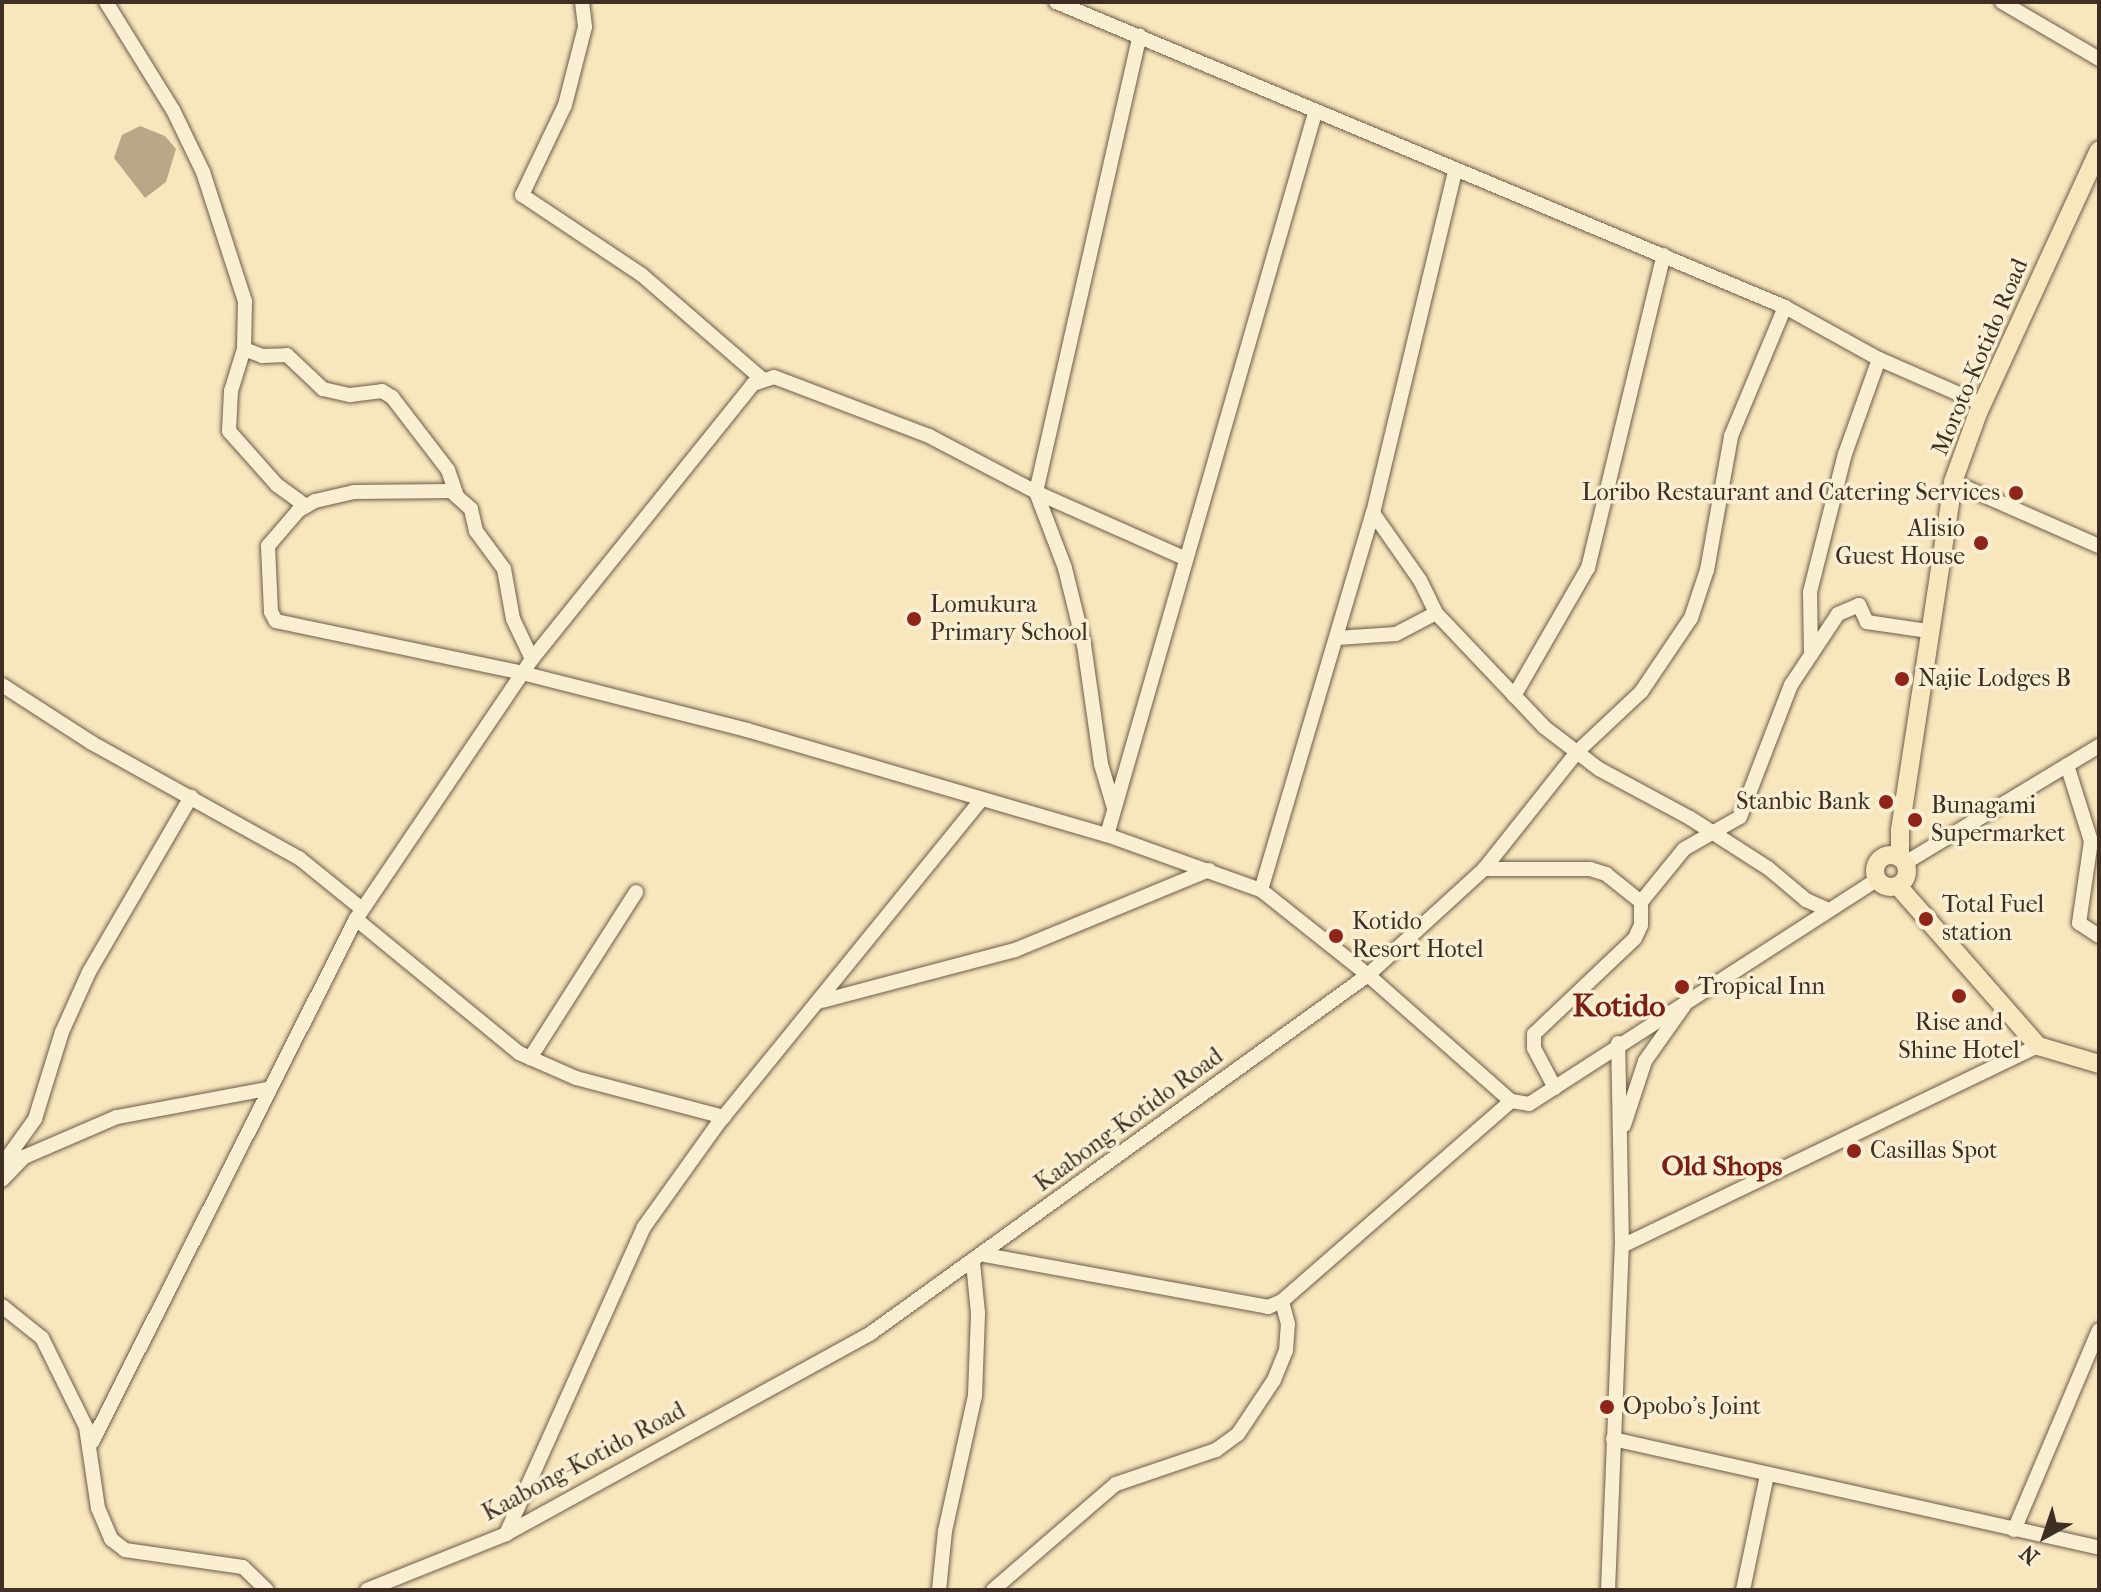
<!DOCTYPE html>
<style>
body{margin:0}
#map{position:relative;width:2101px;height:1592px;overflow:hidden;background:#f8e6bc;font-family:"IM FELL French Canon",serif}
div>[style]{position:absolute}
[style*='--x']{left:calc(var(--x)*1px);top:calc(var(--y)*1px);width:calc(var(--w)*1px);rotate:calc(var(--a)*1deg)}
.water>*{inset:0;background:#b9a788}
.roads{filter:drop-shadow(0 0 2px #6c5c49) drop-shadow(0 0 2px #6c5c49)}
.minor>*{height:14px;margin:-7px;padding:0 7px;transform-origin:7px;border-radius:7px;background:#faefd3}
.major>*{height:18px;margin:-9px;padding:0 9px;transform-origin:9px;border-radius:9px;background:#f8e6bc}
.major>.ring{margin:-9px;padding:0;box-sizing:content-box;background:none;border:18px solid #f8e6bc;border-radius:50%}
.dots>*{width:22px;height:22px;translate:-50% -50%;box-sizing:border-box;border:4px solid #faefd3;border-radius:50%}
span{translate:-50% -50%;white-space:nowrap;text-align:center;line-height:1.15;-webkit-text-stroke:7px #faefd3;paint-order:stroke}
.street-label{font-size:24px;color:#3e2e23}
.poi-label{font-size:24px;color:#3e2e23}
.right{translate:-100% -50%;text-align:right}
.left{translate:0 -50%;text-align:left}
.quarter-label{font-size:28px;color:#7a1f14;font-weight:700}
.district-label{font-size:32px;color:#7a1f14;font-weight:700}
.frame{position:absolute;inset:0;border:4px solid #3e2e23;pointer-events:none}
.north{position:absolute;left:2005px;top:1496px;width:80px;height:80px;-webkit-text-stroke:6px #faefd3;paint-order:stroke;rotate:220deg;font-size:22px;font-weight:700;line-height:32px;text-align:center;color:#3e2e23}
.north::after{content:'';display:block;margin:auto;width:28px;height:36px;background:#3e2e23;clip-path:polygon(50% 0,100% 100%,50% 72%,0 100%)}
</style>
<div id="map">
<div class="water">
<div style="clip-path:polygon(140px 126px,165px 136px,176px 149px,166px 182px,145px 198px,114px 158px,122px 135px)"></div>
</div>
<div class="roads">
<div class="minor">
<div style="--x:106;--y:2;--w:127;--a:58.2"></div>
<div style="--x:173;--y:110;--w:69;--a:64.2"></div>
<div style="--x:203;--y:172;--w:136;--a:72"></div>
<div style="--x:245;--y:301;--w:48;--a:91.2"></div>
<div style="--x:244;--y:349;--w:44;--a:107.2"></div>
<div style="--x:231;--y:391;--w:40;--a:92.9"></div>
<div style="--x:229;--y:431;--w:72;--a:48.4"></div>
<div style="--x:277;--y:485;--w:36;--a:36"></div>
<div style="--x:582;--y:2;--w:25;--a:83"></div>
<div style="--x:585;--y:27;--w:81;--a:104.4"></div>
<div style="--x:565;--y:105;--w:100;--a:115.5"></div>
<div style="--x:522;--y:195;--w:144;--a:33.7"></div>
<div style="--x:642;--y:275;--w:157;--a:40.9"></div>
<div style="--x:1056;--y:2;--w:790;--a:22.7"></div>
<div style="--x:1785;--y:307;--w:107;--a:29"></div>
<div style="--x:1879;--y:359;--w:112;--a:23.6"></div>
<div style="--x:2002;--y:2;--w:113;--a:30.4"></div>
<div style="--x:244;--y:349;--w:19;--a:21"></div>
<div style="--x:262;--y:356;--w:25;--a:-2"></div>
<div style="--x:287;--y:355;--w:50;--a:43.4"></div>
<div style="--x:323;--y:389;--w:28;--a:13"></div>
<div style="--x:350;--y:395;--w:32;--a:-7"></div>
<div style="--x:382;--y:391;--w:12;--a:31"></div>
<div style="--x:392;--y:397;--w:92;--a:52.5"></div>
<div style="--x:448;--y:470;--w:28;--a:71"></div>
<div style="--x:1953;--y:482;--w:159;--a:23.7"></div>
<div style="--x:1373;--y:513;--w:82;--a:55"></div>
<div style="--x:1420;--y:580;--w:37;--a:64"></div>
<div style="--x:1436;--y:613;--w:157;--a:46.5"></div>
<div style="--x:1544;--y:727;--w:69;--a:37.4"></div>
<div style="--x:1599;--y:769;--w:103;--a:28.3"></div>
<div style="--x:1690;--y:818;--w:93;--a:32.7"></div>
<div style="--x:1768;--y:868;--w:50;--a:40.1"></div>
<div style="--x:1806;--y:900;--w:22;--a:24"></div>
<div style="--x:1337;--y:638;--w:59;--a:-3.9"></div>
<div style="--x:1396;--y:634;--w:45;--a:-27.7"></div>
<div style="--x:1811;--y:655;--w:63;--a:-90.9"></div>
<div style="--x:1810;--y:592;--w:142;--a:-75.8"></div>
<div style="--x:1845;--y:454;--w:101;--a:-70.3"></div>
<div style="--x:532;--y:659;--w:44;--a:-115.4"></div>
<div style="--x:513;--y:619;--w:51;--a:-100.2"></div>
<div style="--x:504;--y:569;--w:47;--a:-126.4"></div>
<div style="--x:476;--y:531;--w:23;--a:-103"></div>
<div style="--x:471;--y:509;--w:27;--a:-138"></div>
<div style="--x:451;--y:491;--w:97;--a:179.4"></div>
<div style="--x:354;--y:492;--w:40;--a:167"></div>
<div style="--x:315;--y:501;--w:20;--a:150"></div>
<div style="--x:298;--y:511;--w:46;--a:130.6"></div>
<div style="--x:268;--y:546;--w:66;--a:87.4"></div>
<div style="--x:271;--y:612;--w:10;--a:61"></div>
<div style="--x:276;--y:621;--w:251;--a:11.9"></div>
<div style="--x:522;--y:673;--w:232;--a:14.2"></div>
<div style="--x:747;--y:730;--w:375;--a:16.3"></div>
<div style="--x:1107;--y:835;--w:164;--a:19.7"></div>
<div style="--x:1261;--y:890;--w:137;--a:38.5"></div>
<div style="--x:1368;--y:975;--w:157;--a:-42.4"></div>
<div style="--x:1484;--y:869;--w:149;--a:-51.5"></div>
<div style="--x:1577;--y:752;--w:88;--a:-43.2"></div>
<div style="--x:1641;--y:692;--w:89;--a:-56"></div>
<div style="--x:1691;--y:618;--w:51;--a:-71.6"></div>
<div style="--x:1707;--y:570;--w:136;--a:-79.8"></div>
<div style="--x:1731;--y:436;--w:140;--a:-67.3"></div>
<div style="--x:2;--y:685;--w:107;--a:32.8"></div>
<div style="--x:92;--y:743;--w:237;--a:29.1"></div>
<div style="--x:299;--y:858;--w:81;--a:39"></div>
<div style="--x:1514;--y:696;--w:148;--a:-60"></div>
<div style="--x:1588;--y:568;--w:322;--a:-76.4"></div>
<div style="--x:2067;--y:765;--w:80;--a:72.5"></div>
<div style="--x:2091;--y:841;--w:83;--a:98.3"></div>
<div style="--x:2079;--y:923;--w:24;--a:33"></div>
<div style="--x:1114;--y:808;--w:46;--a:-106.5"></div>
<div style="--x:1101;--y:764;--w:120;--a:-98.1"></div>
<div style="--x:1084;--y:645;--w:79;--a:-103.9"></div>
<div style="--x:1065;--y:568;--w:81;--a:-110.9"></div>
<div style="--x:1036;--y:492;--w:468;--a:-77.2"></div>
<div style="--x:1107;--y:835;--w:751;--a:-73.93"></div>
<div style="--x:1905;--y:863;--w:227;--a:-31.1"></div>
<div style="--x:1484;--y:869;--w:106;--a:0"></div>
<div style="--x:1590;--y:869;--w:17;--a:17"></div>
<div style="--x:1606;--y:874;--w:45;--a:38.7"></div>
<div style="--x:1261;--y:890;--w:393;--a:-73.5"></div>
<div style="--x:1373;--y:513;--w:352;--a:-76.5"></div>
<div style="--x:356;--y:919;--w:211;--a:39.4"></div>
<div style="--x:519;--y:1053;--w:62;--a:23.7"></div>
<div style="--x:576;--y:1078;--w:153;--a:14.8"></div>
<div style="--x:822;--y:1001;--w:200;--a:-14.8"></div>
<div style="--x:1015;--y:950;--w:210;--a:-22.4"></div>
<div style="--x:530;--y:1058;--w:197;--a:-57.4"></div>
<div style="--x:1555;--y:1088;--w:45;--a:-117.7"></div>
<div style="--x:1534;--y:1048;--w:14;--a:-90"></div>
<div style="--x:1534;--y:1034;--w:139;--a:-43.5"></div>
<div style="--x:1635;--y:938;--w:14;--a:-65"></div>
<div style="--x:1641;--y:925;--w:23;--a:-90"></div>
<div style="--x:1641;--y:902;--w:68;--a:-50.9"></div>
<div style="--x:1684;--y:849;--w:64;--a:-29.7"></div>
<div style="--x:1740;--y:817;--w:142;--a:-68.9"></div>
<div style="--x:1791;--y:685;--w:85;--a:-56.5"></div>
<div style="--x:1838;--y:614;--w:23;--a:-23"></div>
<div style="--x:1859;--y:605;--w:19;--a:65"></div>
<div style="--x:1867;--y:622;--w:62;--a:8.4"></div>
<div style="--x:1624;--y:1125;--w:67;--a:-71.8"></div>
<div style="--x:1645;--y:1061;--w:67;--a:-54.7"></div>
<div style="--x:2;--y:1165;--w:57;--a:-54.3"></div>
<div style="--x:35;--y:1119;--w:91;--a:-72.8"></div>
<div style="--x:62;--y:1032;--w:66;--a:-65.8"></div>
<div style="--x:89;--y:972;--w:203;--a:-59.8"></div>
<div style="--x:2;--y:1180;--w:32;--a:-46"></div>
<div style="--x:24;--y:1157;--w:101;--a:-23.3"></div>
<div style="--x:117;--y:1117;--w:153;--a:-10.6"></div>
<div style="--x:1622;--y:1246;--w:462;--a:-25.7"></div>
<div style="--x:985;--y:1255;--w:288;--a:10.4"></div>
<div style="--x:1268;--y:1307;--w:15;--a:-23"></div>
<div style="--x:1282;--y:1301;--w:304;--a:-41.1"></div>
<div style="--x:2;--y:1306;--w:51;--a:38.7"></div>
<div style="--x:42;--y:1338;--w:99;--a:63.7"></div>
<div style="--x:86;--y:1427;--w:82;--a:81.6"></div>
<div style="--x:98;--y:1508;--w:34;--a:67"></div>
<div style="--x:111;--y:1539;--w:18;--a:38"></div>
<div style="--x:125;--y:1550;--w:119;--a:8.2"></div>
<div style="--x:243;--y:1567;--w:33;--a:44"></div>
<div style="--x:1613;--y:1439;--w:498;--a:12.6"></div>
<div style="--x:92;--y:1442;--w:586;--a:-63.22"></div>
<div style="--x:356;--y:919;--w:314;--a:-55.9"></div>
<div style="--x:532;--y:659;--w:353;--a:-51.2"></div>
<div style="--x:753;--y:384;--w:22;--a:-18"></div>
<div style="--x:774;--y:377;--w:166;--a:20.8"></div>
<div style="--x:929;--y:436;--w:127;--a:27.6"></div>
<div style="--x:1042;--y:495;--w:155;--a:23.9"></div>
<div style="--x:2014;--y:1530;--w:217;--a:-67"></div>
<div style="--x:506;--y:1534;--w:337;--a:-65.8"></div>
<div style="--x:644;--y:1227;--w:125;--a:-54.4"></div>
<div style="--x:717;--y:1125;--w:417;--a:-50.9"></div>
<div style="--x:367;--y:1590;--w:150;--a:-21.9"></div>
<div style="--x:506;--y:1534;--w:417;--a:-28.8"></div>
<div style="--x:871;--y:1333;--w:613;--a:-35.77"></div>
<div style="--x:1368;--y:975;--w:191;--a:41.4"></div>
<div style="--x:1511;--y:1101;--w:18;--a:9"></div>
<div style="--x:1529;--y:1104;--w:413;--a:-32.8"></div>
<div style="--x:939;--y:1590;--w:59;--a:-84.2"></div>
<div style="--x:945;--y:1531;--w:138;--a:-77.5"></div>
<div style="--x:975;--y:1396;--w:83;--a:-87.9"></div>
<div style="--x:978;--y:1313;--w:50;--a:-95.7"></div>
<div style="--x:993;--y:1590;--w:162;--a:-40.8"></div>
<div style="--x:1116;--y:1484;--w:106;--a:-18.8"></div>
<div style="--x:1216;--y:1450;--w:27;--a:-36"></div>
<div style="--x:1238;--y:1434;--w:65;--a:-56.3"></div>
<div style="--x:1274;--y:1380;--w:31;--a:-68"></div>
<div style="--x:1286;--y:1351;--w:27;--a:-86"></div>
<div style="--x:1288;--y:1324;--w:24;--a:-105"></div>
<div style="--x:1608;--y:1590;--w:344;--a:-87.7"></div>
<div style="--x:1622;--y:1246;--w:203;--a:-91.1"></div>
<div style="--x:1743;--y:1590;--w:117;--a:-78.2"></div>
</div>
<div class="major">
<div class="ring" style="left:1875px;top:855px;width:14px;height:14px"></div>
<div style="--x:1900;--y:858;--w:28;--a:-90"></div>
<div style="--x:1900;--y:830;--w:352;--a:-81.3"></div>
<div style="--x:1953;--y:482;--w:73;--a:-70.1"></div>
<div style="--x:1978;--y:413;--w:289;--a:-65.3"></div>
<div style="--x:1898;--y:886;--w:213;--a:48.8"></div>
<div style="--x:2038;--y:1046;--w:64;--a:16.4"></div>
</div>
</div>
<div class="dots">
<div style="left:2016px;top:493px;background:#8f2418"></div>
<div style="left:1981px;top:543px;background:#8f2418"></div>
<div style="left:914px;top:619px;background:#8f2418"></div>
<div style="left:1902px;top:679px;background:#8f2418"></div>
<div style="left:1886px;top:802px;background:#8f2418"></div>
<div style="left:1915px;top:820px;background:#8f2418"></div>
<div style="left:1926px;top:919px;background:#8f2418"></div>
<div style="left:1336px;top:936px;background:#8f2418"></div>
<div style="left:1682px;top:987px;background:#8f2418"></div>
<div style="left:1959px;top:996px;background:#8f2418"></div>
<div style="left:1854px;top:1151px;background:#8f2418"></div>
<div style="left:1607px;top:1407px;background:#8f2418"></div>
</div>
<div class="street-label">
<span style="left:1980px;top:357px;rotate:-67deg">Moroto-Kotido Road</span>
<span style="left:1129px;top:1120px;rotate:-36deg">Kaabong-Kotido Road</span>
<span style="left:584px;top:1462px;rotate:-28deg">Kaabong-Kotido Road</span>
</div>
<div class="poi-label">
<span class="right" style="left:2000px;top:493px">Loribo Restaurant and Catering Services</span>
<span class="right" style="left:1965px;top:543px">Alisio<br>Guest House</span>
<span class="left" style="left:930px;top:619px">Lomukura<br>Primary School</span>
<span class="left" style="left:1918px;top:679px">Najie Lodges B</span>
<span class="right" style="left:1870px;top:802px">Stanbic Bank</span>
<span class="left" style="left:1931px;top:820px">Bunagami<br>Supermarket</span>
<span class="left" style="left:1942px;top:919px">Total Fuel<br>station</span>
<span class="left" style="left:1352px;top:936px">Kotido<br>Resort Hotel</span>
<span class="left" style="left:1698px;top:987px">Tropical Inn</span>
<span style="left:1959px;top:1037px">Rise and<br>Shine Hotel</span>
<span class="left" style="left:1870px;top:1151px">Casillas Spot</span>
<span class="left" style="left:1623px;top:1407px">Opobo's Joint</span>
</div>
<div class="quarter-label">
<span style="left:1722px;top:1166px">Old Shops</span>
</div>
<div class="district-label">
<span style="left:1619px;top:1006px">Kotido</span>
</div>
<div class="frame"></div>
<div class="north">N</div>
</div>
